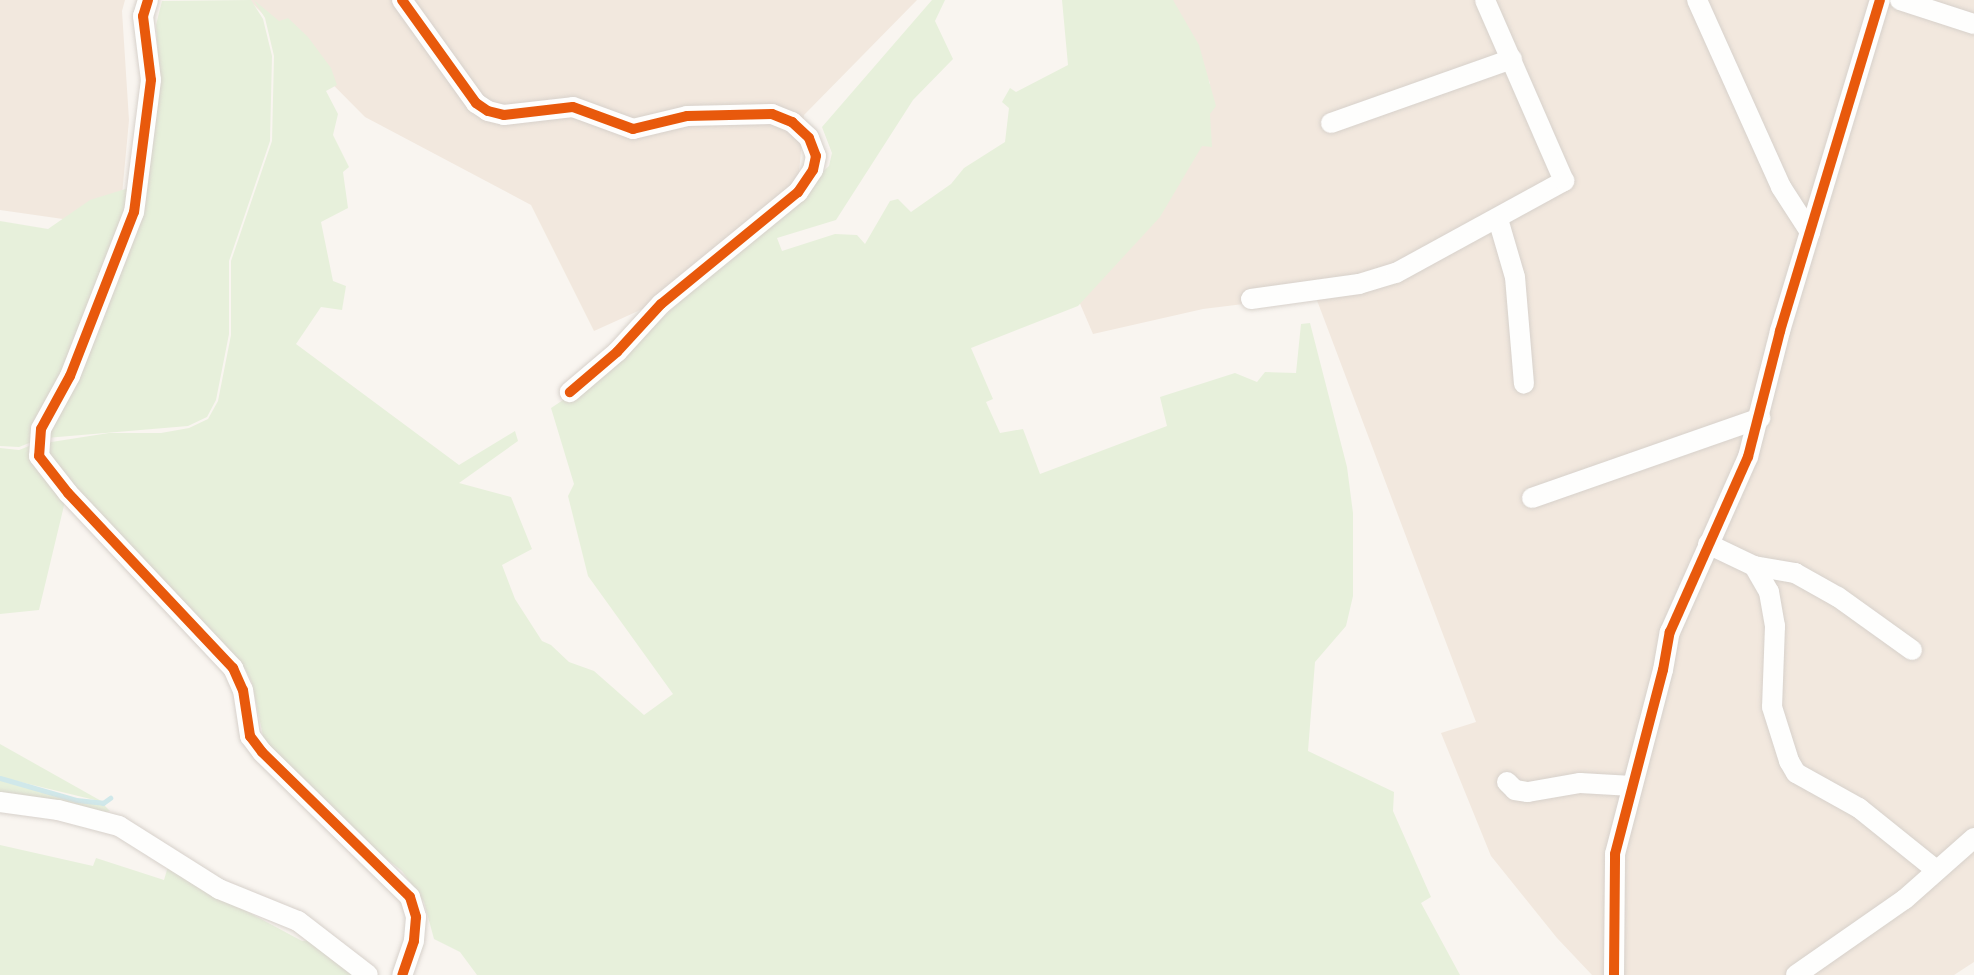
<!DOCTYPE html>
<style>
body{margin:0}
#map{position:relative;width:1974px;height:975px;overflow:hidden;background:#f9f5f0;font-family:Commissioner,sans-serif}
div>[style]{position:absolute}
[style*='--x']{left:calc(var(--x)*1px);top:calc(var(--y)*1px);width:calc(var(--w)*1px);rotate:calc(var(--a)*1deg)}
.residential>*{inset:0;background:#f2e8de}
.green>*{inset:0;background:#e7f0db}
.stream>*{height:5px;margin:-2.5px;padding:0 2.5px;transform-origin:2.5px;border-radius:2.5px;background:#d0e8ea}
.roads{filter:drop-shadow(0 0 2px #d7d1cb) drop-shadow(0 0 2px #d7d1cb)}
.minor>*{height:20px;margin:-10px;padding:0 10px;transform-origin:10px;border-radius:10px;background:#fefefd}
.cycleway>*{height:10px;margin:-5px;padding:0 5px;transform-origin:5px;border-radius:5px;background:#e8590c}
span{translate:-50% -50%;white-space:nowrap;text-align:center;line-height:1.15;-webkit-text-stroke:6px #fffaf3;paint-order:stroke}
</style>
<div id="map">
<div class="residential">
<div style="clip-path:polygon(0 0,125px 0,122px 11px,129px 120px,119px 227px,0 210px)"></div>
<div style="clip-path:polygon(249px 0,917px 0,804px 115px,798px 185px,658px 302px,594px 331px,531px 205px,365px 117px)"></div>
<div style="clip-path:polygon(1168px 0,1974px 0,1974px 962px,1954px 975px,1592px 975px,1557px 938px,1491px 856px,1441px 733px,1476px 722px,1315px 295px,1203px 309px,1093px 334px,1072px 285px,1203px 130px,1210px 83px)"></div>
</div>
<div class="green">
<div style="clip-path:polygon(251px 0,263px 19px,272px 56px,270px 141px,229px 261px,229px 334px,216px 400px,207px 417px,188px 426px,46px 438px,86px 355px,160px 80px,156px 25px,162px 1px)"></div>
<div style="clip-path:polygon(254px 0,279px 21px,288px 18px,308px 37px,331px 68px,337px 85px,326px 91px,338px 114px,333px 135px,349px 167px,343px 172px,348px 208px,321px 222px,333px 281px,346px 286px,342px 310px,321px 307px,296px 344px,459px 465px,515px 431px,518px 441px,459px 483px,511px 497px,532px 549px,502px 565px,515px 599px,542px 641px,551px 645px,569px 662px,594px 671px,644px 715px,673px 694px,588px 576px,568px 496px,574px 484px,551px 408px,595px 379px,829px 166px,832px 153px,822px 127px,932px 0,945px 0,935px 21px,953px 59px,913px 100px,836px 220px,777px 238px,782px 251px,835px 234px,857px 235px,865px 244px,890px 201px,898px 199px,911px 212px,951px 184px,964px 168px,1005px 142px,1009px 108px,1002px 102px,1010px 88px,1016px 92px,1068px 65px,1062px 0,1173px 0,1199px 45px,1216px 106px,1210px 114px,1212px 147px,1202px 146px,1160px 217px,1078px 306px,971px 348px,993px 399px,986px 402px,1000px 433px,1023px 429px,1040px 474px,1167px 426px,1160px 397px,1235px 373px,1257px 382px,1265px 372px,1296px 373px,1301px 324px,1310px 323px,1347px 467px,1353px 513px,1353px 596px,1346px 626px,1315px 662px,1308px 751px,1394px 792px,1393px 811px,1431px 897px,1421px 903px,1460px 975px,477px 975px,460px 952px,434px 939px,424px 902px,402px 871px,358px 837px,334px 808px,264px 741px,252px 683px,246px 670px,139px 559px,51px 459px,45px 443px,109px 433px,161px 433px,189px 428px,208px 419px,218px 401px,231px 335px,231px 261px,272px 141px,274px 56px,265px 18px)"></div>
<div style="clip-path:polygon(135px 186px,37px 440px,19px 447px,0 446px,0 221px,48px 229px,90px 200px)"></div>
<div style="clip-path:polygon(37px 443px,67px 493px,39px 610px,0 614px,0 448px,19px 450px)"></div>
<div style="clip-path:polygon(0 744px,103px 802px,0 777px)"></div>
<div style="clip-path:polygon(0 779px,76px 801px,103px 804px,110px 811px,91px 816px,40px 805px,25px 795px,0 793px)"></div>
<div style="clip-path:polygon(0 845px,93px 866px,96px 858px,164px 880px,169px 863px,196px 884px,302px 941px,318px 940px,362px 975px,0 975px)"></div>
</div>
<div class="stream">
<div style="--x:0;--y:778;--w:79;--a:16.1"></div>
<div style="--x:76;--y:800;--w:27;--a:6"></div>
<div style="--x:103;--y:803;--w:9;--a:-36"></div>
</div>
<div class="roads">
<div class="minor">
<div style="--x:148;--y:0;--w:17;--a:107"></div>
<div style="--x:143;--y:16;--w:64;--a:82.9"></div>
<div style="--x:151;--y:80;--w:133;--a:97.3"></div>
<div style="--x:134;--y:212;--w:176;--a:111.3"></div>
<div style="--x:70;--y:376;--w:60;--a:118.7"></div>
<div style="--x:41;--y:429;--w:27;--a:94"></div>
<div style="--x:39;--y:456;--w:47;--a:51.9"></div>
<div style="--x:68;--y:493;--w:241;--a:46.7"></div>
<div style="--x:233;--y:668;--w:24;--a:66"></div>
<div style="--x:243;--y:690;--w:47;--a:81.3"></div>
<div style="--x:250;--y:736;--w:20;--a:53"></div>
<div style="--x:262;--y:752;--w:207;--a:44.4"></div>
<div style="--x:410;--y:897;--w:21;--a:73"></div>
<div style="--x:416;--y:917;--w:24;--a:95"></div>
<div style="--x:414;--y:941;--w:36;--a:109"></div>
<div style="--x:402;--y:0;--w:127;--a:54.3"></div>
<div style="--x:476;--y:103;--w:14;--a:34"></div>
<div style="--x:488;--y:111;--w:16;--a:14"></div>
<div style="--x:504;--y:115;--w:69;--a:-6.6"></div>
<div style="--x:573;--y:107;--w:64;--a:20.1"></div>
<div style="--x:633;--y:129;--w:56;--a:-13.5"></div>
<div style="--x:687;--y:116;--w:85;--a:-1.3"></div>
<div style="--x:772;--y:114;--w:22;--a:22"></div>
<div style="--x:792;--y:122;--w:23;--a:43"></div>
<div style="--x:809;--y:138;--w:19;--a:69"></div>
<div style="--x:816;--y:156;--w:14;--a:102"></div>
<div style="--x:813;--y:170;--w:27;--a:124"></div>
<div style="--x:798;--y:192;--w:177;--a:140.7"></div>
<div style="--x:661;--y:304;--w:65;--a:132.5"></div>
<div style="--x:617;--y:352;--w:62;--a:139.6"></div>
<div style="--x:1697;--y:0;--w:205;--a:65.8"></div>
<div style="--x:1781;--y:187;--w:54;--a:57.2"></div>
<div style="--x:1900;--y:0;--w:78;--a:18"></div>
<div style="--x:1331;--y:123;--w:192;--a:-19.5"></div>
<div style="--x:1498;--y:219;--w:60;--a:73.7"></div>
<div style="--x:1515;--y:277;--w:107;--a:85.2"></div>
<div style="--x:1251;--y:299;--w:109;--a:-7.9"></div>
<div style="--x:1359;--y:284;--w:39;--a:-17"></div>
<div style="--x:1396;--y:273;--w:192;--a:-28.7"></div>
<div style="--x:1564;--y:181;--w:197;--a:-113.6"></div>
<div style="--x:1532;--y:498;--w:242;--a:-19.3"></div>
<div style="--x:1708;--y:544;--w:51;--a:25.6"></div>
<div style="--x:1754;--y:566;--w:30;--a:60"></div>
<div style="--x:1769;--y:592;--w:35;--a:80"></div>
<div style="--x:1775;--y:626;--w:81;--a:92.1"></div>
<div style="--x:1772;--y:707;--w:57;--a:72.5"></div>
<div style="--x:1789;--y:761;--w:14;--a:60"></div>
<div style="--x:1796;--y:773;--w:72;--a:29.1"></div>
<div style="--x:1859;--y:808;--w:99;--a:38.8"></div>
<div style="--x:1754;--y:566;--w:42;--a:9.7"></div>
<div style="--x:1795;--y:573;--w:49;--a:29.2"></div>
<div style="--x:1838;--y:597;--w:91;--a:35.6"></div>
<div style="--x:1507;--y:782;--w:11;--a:45"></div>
<div style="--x:1515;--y:790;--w:13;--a:9"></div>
<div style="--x:1528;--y:792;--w:53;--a:-9.8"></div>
<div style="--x:1580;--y:783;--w:52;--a:3.3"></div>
<div style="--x:0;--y:802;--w:59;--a:7.9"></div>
<div style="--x:58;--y:810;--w:63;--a:14.7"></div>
<div style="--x:119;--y:826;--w:118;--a:32.2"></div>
<div style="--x:219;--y:889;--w:85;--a:22.1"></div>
<div style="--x:298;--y:921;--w:88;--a:37.6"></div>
<div style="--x:1614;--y:975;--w:121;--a:-89.5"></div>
<div style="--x:1615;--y:854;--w:190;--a:-75.4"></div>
<div style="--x:1663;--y:670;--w:39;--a:-80"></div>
<div style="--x:1670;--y:632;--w:192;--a:-66"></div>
<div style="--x:1748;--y:457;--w:130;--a:-75.7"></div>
<div style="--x:1780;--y:331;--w:346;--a:-73.2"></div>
<div style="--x:1796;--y:975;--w:133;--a:-34.9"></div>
<div style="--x:1905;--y:899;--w:92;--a:-41.5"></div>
</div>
</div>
<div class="cycleway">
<div style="--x:148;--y:0;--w:17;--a:107"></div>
<div style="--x:143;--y:16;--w:64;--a:82.9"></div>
<div style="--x:151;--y:80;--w:133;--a:97.3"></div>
<div style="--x:134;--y:212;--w:176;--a:111.3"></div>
<div style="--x:70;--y:376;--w:60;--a:118.7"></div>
<div style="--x:41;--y:429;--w:27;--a:94"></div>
<div style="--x:39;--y:456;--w:47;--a:51.9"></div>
<div style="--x:68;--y:493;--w:241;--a:46.7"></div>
<div style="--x:233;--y:668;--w:24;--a:66"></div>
<div style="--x:243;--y:690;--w:47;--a:81.3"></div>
<div style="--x:250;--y:736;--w:20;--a:53"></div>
<div style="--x:262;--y:752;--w:207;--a:44.4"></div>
<div style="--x:410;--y:897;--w:21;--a:73"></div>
<div style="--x:416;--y:917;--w:24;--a:95"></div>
<div style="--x:414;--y:941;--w:36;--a:109"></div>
<div style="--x:402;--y:0;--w:127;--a:54.3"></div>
<div style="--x:476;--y:103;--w:14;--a:34"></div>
<div style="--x:488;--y:111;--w:16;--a:14"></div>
<div style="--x:504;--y:115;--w:69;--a:-6.6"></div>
<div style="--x:573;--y:107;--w:64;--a:20.1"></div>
<div style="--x:633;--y:129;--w:56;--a:-13.5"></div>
<div style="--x:687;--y:116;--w:85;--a:-1.3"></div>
<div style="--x:772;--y:114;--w:22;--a:22"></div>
<div style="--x:792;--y:122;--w:23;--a:43"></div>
<div style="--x:809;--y:138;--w:19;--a:69"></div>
<div style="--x:816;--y:156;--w:14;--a:102"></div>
<div style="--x:813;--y:170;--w:27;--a:124"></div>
<div style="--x:798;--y:192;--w:177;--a:140.7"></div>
<div style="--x:661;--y:304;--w:65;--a:132.5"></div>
<div style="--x:617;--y:352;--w:62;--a:139.6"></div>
<div style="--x:1614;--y:975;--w:121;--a:-89.5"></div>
<div style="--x:1615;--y:854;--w:190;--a:-75.4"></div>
<div style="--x:1663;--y:670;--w:39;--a:-80"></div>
<div style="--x:1670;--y:632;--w:192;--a:-66"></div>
<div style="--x:1748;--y:457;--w:130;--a:-75.7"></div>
<div style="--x:1780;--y:331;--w:346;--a:-73.2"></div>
</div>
</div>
